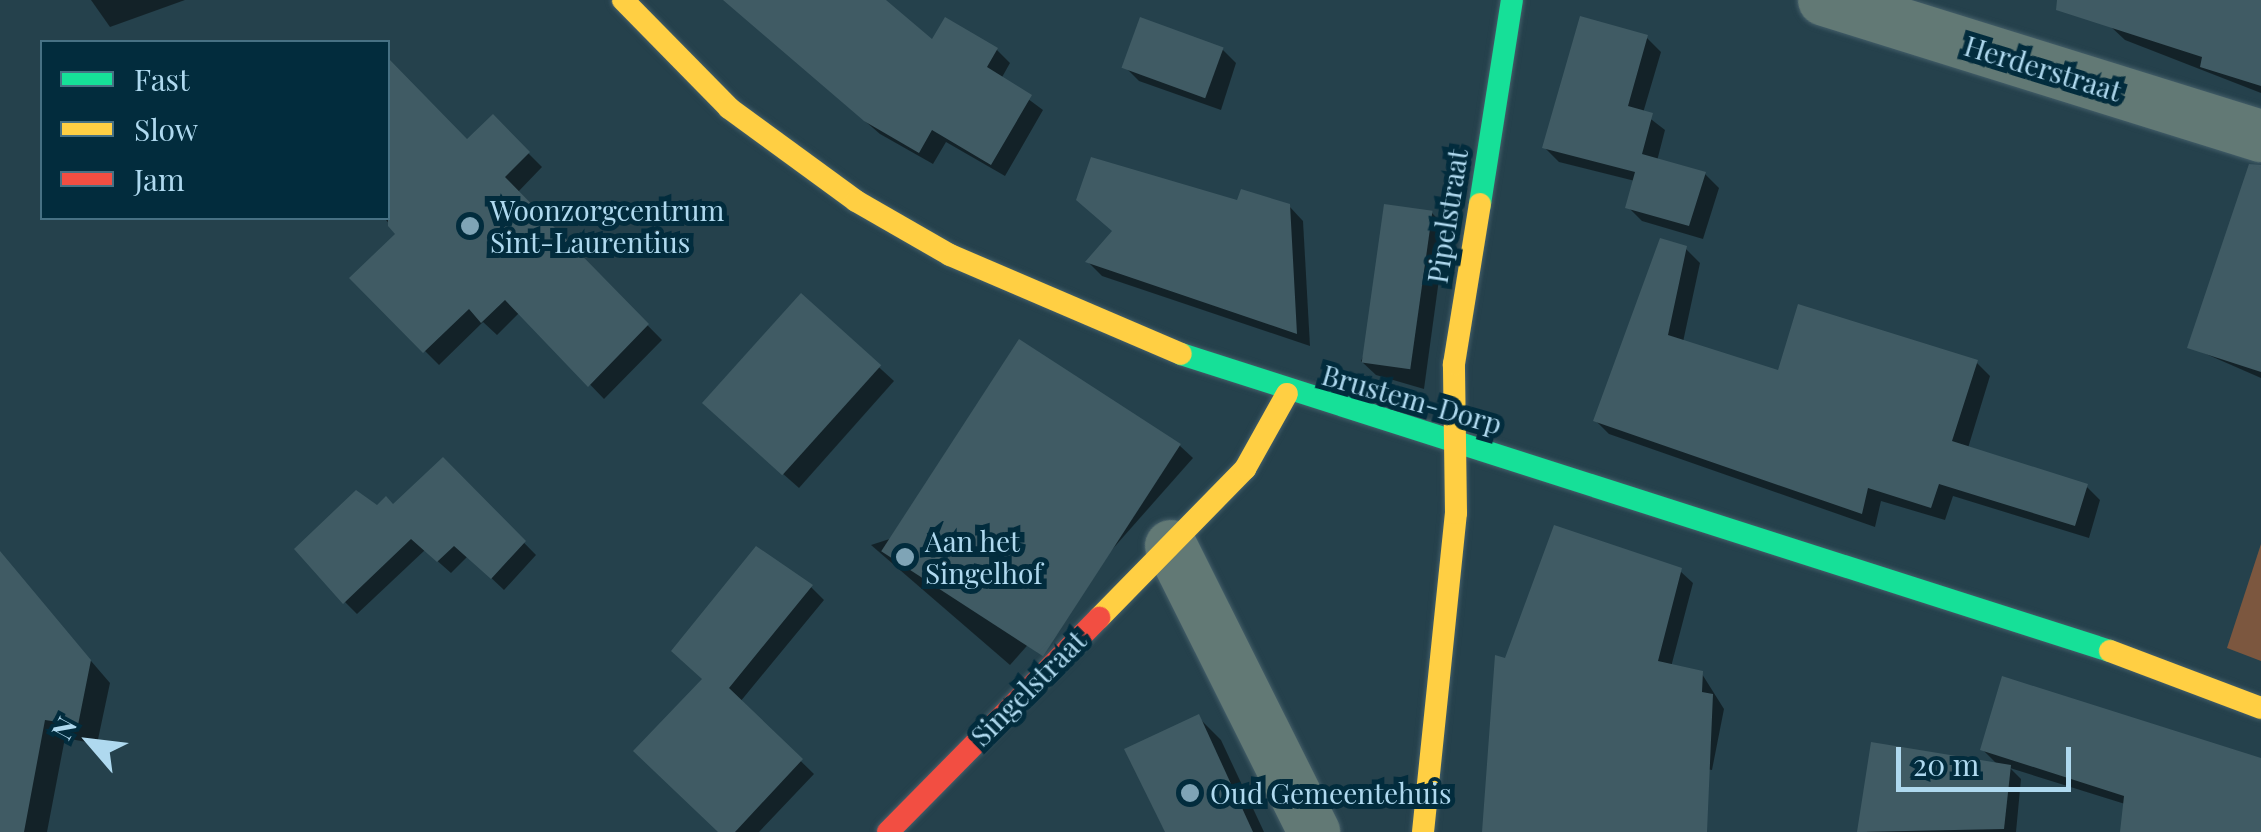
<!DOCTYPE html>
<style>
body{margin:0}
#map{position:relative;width:2261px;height:832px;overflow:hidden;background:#25414c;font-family:"Playfair Display",serif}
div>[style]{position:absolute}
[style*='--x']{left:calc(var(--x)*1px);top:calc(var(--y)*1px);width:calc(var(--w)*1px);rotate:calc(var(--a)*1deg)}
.green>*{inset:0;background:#7c573f}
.shadow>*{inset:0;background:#0007}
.building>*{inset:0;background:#405b64;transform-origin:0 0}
.roads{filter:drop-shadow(0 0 2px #445e69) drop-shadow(0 0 2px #445e69)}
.street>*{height:52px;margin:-26px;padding:0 26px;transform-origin:26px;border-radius:26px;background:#627975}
.fast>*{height:22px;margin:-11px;padding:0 11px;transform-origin:11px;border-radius:11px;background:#16e098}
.slow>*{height:22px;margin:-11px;padding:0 11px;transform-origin:11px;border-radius:11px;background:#ffcf43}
.jam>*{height:22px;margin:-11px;padding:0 11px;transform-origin:11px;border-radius:11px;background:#f24e42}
.dots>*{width:28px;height:28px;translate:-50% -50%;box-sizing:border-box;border:5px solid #022c3d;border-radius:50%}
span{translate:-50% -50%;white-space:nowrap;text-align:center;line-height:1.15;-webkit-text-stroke:10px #022c3d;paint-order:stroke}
.street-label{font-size:28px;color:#afd9ef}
.poi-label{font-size:28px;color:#afd9ef}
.left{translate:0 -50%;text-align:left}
.legend{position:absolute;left:40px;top:40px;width:350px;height:180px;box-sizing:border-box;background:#022c3d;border:2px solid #477184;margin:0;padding:12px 18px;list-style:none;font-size:30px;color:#afd9ef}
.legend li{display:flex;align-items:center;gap:20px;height:50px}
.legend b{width:50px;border:2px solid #477184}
.north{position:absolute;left:40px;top:692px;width:100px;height:100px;-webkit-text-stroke:8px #022c3d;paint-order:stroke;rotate:298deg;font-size:28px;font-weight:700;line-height:40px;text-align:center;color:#afd9ef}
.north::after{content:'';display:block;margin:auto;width:35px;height:45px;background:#afd9ef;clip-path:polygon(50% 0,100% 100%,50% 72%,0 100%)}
.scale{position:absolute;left:1896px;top:747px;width:175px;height:45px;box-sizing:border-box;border:5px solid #afd9ef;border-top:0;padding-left:12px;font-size:30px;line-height:35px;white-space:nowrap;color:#afd9ef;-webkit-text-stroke:8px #022c3d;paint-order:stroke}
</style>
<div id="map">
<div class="green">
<div style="clip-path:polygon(2261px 544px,2261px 661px,2227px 648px)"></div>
</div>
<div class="shadow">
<div style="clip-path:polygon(91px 0,185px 0,110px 27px)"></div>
<div style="clip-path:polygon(750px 0,882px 0,933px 43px,997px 50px,1010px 63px,1001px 79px,1043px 110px,1005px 176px,946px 142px,933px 164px,880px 134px,754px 25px)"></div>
<div style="clip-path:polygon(2118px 0,2261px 0,2261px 93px,2125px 40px,2110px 26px)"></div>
<div style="clip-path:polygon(1646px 37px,1661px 52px,1643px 113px,1665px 130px,1657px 161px,1705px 174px,1719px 188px,1703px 239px,1642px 221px,1628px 207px,1635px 181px,1559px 162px,1545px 148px)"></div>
<div style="clip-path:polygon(1222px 49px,1236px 63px,1221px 110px,1139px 81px,1125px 67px)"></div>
<div style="clip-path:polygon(388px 62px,467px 143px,493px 118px,542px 167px,517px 193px,662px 340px,604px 399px,520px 312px,497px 335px,483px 322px,439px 365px,352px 278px,399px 234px,384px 218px,406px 197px,388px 178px)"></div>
<div style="clip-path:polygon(1238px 203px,1289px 206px,1303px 221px,1310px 346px,1102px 276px,1088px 262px)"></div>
<div style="clip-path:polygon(1432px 213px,1446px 228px,1424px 389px,1376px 375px,1361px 361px)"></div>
<div style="clip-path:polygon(2261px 247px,2261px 378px,2190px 347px)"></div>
<div style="clip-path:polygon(1686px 249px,1700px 263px,1683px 342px,1779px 373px,1976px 362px,1990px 376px,1968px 448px,2086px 486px,2100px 500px,2089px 538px,1953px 496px,1945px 520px,1881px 501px,1875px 527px,1609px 434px,1595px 420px)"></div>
<div style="clip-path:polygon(801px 296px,894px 381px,799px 488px,719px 417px)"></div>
<div style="clip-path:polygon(1179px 445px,1193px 458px,1010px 665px,871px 545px)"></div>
<div style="clip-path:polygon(443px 460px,536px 555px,504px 590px,468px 556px,451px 573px,425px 550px,357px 614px,345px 602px,377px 509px,393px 507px)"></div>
<div style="clip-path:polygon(11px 568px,110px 683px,97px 744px,65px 738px,47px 832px,0 832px,0 576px)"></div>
<div style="clip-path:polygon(1680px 571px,1693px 583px,1671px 667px,1702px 674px,1724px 709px,1712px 770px,1701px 768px,1699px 832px,1483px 832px,1507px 661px)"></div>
<div style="clip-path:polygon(811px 587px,824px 600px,740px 702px,814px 774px,759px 832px,721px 832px,705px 680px)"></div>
<div style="clip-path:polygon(1198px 717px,1221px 740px,1264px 832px,1167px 832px)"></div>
<div style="clip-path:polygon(1873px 745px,1998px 765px,1983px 750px,2261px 760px,2261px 832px,2123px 832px,2125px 804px,2010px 768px,2021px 779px,2016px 832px,1867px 832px)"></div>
</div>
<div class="building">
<div style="clip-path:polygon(723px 0,886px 0,932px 39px,945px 17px,998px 48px,987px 67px,1032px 95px,991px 165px,932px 130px,919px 153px,864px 121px)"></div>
<div style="clip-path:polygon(2057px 0,2261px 0,2261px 86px,2200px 67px,2202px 57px,2056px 10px)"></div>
<div style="clip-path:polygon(1580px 16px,1648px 35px,1628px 106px,1653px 113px,1642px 154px,1706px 172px,1689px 226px,1625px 208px,1635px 172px,1542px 148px)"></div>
<div style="left:1140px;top:17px;width:89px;height:54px;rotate:20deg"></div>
<div style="clip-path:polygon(388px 58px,467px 139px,493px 114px,530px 152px,505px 177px,649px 324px,588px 387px,505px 300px,481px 323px,469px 309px,423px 353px,349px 278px,395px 234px,388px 226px)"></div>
<div style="clip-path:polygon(1091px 157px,1237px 200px,1241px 189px,1290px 204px,1297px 334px,1085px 262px,1112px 231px,1076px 200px)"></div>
<div style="clip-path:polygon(2249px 164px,2261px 165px,2261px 372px,2187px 348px)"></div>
<div style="left:1384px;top:204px;width:49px;height:160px;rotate:8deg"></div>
<div style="clip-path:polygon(1660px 238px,1687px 246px,1668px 335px,1778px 370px,1798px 304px,1978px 360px,1952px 441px,2088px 484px,2075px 526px,1939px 484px,1931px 508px,1868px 488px,1862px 514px,1593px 421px)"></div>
<div style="left:801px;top:293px;width:108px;height:148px;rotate:42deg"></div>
<div style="left:1019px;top:339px;width:193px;height:253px;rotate:33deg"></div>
<div style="clip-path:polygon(443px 457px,526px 541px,491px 579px,454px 546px,437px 562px,411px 539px,343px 604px,294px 549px,356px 490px,377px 505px,386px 496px,393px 504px)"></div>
<div style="clip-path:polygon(1554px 525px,1682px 568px,1658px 661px,1703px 671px,1702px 692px,1713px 694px,1707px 832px,1482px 832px,1495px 655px,1505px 658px)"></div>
<div style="clip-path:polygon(756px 546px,813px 585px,729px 688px,803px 759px,735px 832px,718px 832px,633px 751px,702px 679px,671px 651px)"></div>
<div style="clip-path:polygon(0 551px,91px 660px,78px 725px,45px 720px,24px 832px,0 832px)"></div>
<div style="clip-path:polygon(2002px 676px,2261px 758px,2261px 832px,2120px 832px,2124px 796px,1980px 750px)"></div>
<div style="clip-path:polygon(1199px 714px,1253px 832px,1165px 832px,1124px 749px)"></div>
<div style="clip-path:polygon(1871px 742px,2011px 765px,2004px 829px,1857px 832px)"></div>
</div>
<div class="roads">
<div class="street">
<div style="--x:1824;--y:0;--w:458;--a:17.3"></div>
<div style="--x:1171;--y:546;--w:320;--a:63.4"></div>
</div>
<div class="fast">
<div style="--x:1480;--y:204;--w:206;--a:-81.1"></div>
<div style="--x:1181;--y:354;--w:975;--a:17.73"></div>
</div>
<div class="slow">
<div style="--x:623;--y:0;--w:151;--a:45.5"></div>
<div style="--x:729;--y:108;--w:157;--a:36.2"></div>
<div style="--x:856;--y:201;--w:108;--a:29.9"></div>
<div style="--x:950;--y:255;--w:251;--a:23.2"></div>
<div style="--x:1099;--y:618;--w:209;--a:-45.6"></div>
<div style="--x:1245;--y:469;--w:86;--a:-60.8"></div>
<div style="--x:2110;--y:651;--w:161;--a:20.7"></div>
<div style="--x:1423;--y:832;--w:321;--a:-84.1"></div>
<div style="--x:1456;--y:513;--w:149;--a:-90.8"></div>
<div style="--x:1454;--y:364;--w:162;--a:-80.8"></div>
</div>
<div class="jam">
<div style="--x:888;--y:832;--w:301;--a:-45.4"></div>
</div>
</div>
<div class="dots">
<div style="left:470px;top:226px;background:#7fa4b6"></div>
<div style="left:905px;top:557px;background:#7fa4b6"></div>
<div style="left:1190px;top:793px;background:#7fa4b6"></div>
</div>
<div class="street-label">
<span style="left:2043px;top:68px;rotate:17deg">Herderstraat</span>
<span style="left:1447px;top:216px;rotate:-81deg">Pipelstraat</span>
<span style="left:1412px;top:399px;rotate:16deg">Brustem-Dorp</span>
<span style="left:1028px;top:688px;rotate:-45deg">Singelstraat</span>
</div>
<div class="poi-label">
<span class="left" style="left:490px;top:226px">Woonzorgcentrum<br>Sint-Laurentius</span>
<span class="left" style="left:925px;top:557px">Aan het<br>Singelhof</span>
<span class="left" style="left:1210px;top:793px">Oud Gemeentehuis</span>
</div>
<ul class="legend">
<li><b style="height:12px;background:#16e098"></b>Fast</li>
<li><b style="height:12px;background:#ffcf43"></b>Slow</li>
<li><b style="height:12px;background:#f24e42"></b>Jam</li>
</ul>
<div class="north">N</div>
<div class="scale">20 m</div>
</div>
